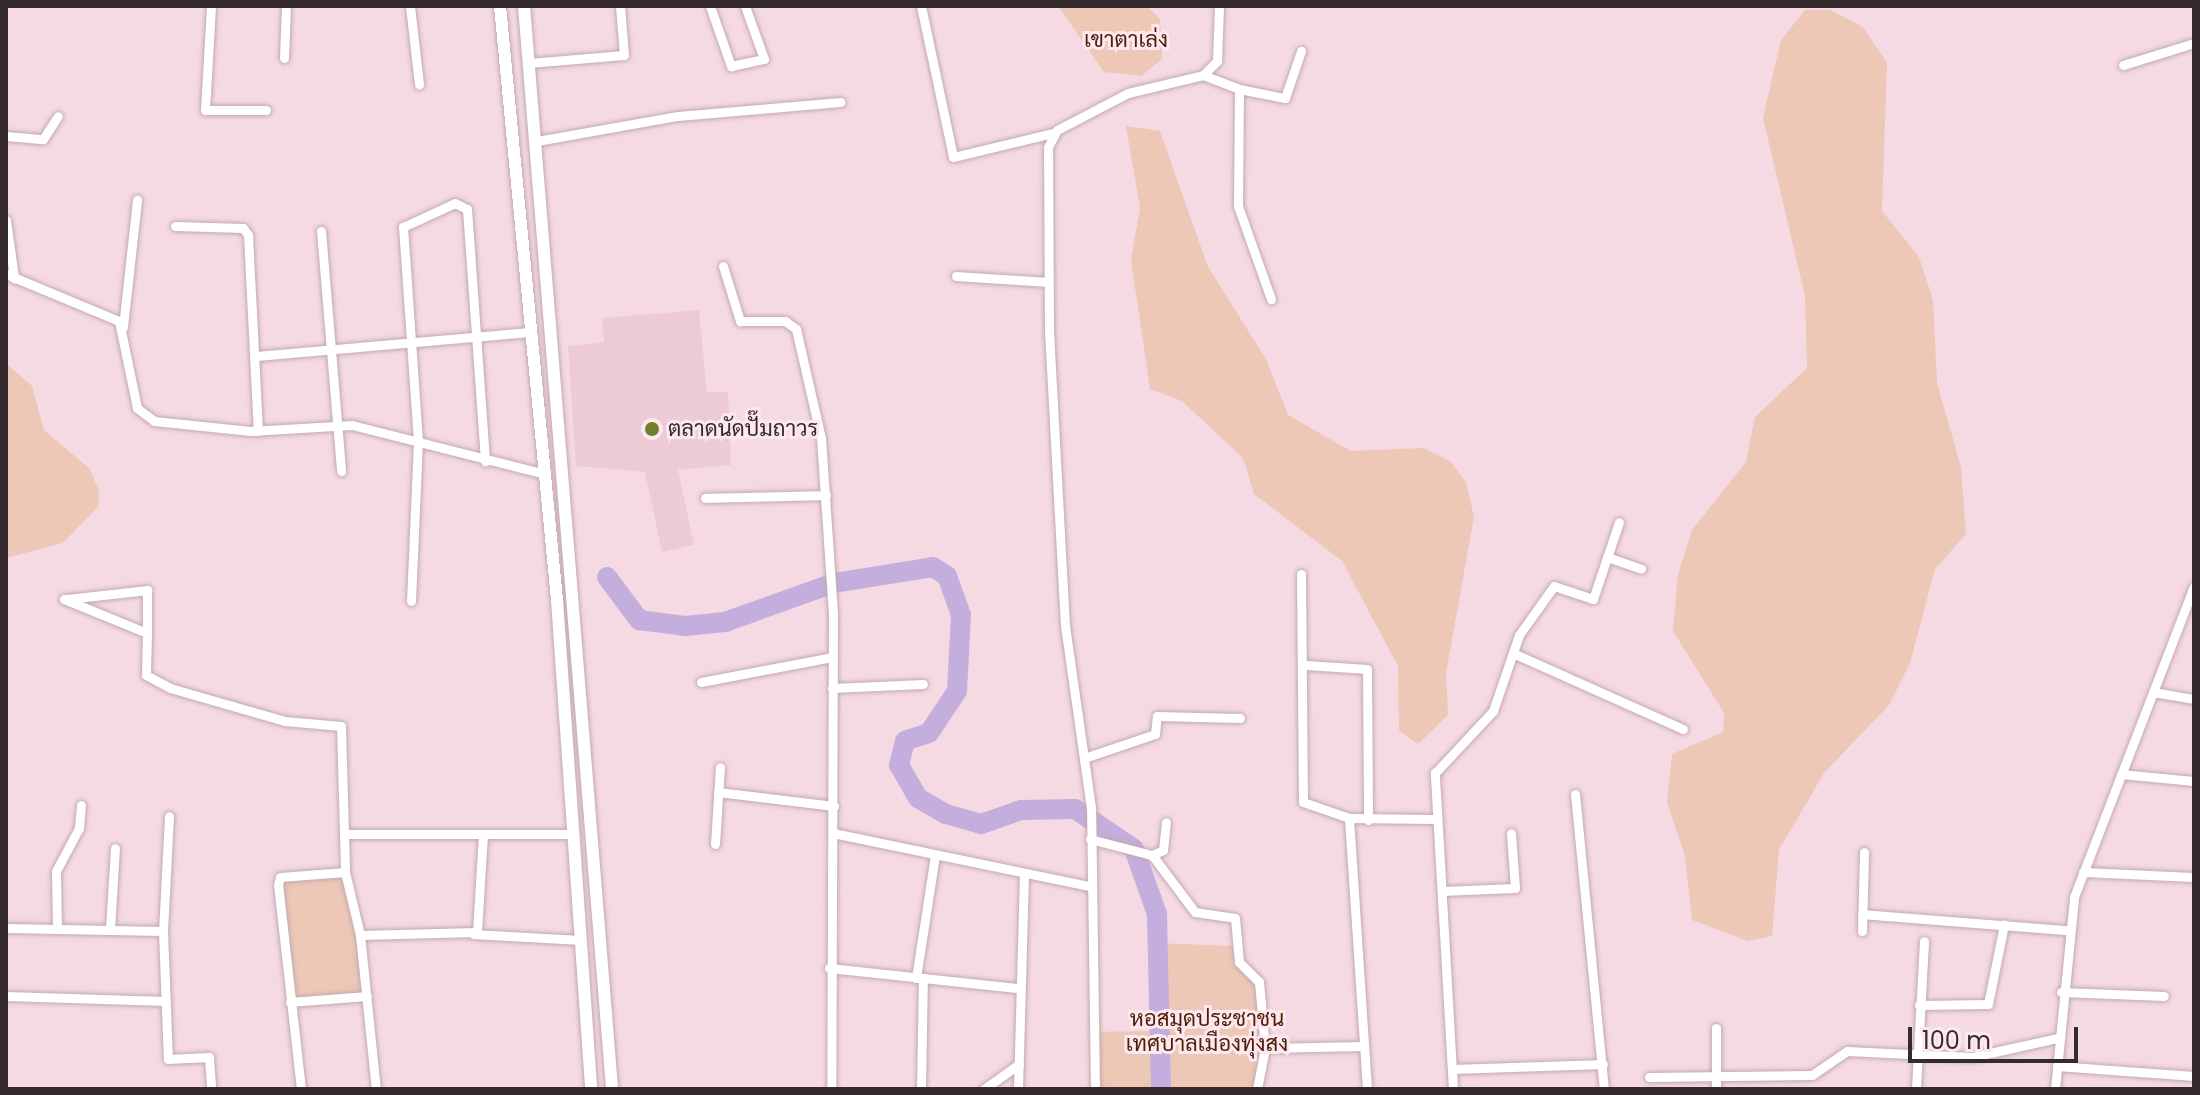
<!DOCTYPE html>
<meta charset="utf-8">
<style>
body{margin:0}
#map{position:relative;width:2200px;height:1095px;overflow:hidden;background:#f5dae3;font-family:Poppins,Sarabun,sans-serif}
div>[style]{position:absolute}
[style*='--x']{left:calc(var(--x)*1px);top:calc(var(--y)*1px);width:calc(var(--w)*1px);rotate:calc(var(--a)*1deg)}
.built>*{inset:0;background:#edcad7}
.green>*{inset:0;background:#edc8b7}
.river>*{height:20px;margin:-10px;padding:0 10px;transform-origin:10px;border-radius:10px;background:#c3aedd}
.roads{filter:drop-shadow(0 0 2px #c3a9b2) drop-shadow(0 0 2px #c3a9b2)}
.street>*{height:9px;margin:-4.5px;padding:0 4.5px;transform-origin:4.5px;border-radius:4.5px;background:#fff}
.secondary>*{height:12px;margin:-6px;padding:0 6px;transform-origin:6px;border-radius:6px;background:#fff}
.dots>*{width:22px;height:22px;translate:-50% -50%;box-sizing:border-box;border:4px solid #fee8f0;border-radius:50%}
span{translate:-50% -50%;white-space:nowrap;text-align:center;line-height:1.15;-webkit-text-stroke:6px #fee8f0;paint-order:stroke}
.park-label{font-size:22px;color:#4f1f07}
.poi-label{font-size:22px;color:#352b2f}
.left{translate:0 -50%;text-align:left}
.frame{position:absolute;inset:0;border:8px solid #352b2f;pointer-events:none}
.scale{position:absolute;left:1908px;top:1027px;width:170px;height:36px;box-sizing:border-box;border:4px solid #352b2f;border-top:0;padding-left:10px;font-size:24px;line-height:28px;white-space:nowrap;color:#352b2f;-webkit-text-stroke:6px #fee8f0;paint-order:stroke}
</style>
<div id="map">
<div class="built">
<div style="clip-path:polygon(699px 310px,707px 392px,728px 392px,731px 465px,678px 470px,694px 545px,662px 552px,645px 472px,576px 466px,568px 346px,604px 342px,602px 318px)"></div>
</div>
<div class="green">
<div style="clip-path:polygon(1058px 6px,1147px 6px,1160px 19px,1162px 59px,1141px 76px,1104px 72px)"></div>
<div style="clip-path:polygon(1805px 10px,1830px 10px,1863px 27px,1887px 63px,1882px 211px,1919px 257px,1933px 300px,1937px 383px,1961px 467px,1966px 534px,1935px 569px,1910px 663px,1889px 705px,1824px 773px,1779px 850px,1772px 936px,1748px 941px,1692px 920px,1685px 856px,1667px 803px,1672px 754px,1723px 732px,1724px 713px,1673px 631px,1678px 574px,1692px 530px,1746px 462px,1755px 417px,1807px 368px,1805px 296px,1763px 118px,1781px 40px)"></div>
<div style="clip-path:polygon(1126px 126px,1160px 131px,1208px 267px,1266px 359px,1288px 415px,1351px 451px,1423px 448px,1450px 461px,1466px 482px,1474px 517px,1446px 673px,1448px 715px,1418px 744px,1399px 730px,1398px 666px,1342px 561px,1254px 494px,1243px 458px,1182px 401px,1150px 389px,1131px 260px,1140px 208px)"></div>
<div style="clip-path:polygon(6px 363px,32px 386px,44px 430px,90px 469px,99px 492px,98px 507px,63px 543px,6px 558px)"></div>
<div style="clip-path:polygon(345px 872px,367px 996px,290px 1002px,280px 877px)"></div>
<div style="clip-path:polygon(1153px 943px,1235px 946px,1239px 962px,1259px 982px,1265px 1048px,1257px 1089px,1095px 1089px,1093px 1032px,1150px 1031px)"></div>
</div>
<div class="river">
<div style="--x:607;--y:577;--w:54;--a:53.3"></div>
<div style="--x:639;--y:620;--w:46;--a:7.4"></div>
<div style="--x:685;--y:626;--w:40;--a:-5.7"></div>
<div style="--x:725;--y:622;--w:116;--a:-19.7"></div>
<div style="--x:834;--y:583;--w:100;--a:-9.2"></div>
<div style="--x:933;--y:567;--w:17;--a:33"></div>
<div style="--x:947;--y:576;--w:41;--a:70.3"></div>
<div style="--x:961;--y:615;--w:76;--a:93"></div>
<div style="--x:957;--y:691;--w:50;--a:123.7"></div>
<div style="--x:929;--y:733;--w:25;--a:162"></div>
<div style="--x:905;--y:741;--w:25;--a:104"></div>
<div style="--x:899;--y:765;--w:38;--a:60"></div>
<div style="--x:918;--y:798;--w:32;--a:30"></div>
<div style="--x:946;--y:814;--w:36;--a:16"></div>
<div style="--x:981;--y:824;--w:42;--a:-19.3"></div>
<div style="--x:1021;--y:810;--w:54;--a:-1.1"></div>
<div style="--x:1075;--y:809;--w:71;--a:34.1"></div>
<div style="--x:1134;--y:849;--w:69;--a:70.5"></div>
<div style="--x:1157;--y:914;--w:175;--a:88.7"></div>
</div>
<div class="roads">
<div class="street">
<div style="--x:211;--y:6;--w:104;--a:93.3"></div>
<div style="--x:205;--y:110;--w:61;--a:0"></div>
<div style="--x:410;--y:6;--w:79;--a:83.4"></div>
<div style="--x:710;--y:6;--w:64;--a:70.7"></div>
<div style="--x:731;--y:66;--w:34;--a:-12"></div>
<div style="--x:764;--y:59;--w:56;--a:-109.7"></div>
<div style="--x:921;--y:6;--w:154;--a:78"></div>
<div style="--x:953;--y:157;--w:103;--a:-13.5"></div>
<div style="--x:284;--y:58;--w:52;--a:-87.8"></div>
<div style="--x:529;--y:63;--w:95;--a:-4.8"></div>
<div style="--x:624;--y:55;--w:49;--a:-94.7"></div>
<div style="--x:2123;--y:65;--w:74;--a:-17.2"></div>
<div style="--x:1203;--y:75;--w:39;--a:21"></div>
<div style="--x:1239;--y:89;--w:117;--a:90.5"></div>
<div style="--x:1238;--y:206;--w:99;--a:70.5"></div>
<div style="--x:1239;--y:89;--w:47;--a:11.1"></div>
<div style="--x:1285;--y:98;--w:50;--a:-71.2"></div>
<div style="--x:6;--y:136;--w:37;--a:5"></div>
<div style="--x:43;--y:139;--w:27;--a:-57"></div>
<div style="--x:537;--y:141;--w:143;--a:-10.1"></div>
<div style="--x:678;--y:116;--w:163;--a:-4.9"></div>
<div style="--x:6;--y:220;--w:59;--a:82.1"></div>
<div style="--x:175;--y:226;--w:68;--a:1.7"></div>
<div style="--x:243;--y:228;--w:9;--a:54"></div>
<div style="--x:248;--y:235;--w:196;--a:87.1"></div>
<div style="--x:321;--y:231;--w:241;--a:85.2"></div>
<div style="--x:723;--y:266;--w:58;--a:72.8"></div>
<div style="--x:740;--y:321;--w:45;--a:0"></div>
<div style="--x:785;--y:321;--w:14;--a:36"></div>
<div style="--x:796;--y:329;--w:112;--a:77.1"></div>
<div style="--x:821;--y:438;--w:176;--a:86.1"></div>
<div style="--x:833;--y:614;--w:475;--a:90.2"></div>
<div style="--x:6;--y:274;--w:122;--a:22.6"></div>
<div style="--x:119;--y:321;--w:89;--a:78.3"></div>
<div style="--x:137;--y:408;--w:21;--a:37"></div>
<div style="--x:154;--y:421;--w:97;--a:5.9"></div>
<div style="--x:250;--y:431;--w:102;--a:-3.4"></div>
<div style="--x:352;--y:425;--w:199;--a:14.2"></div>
<div style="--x:956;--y:276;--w:92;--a:3.7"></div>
<div style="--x:123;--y:327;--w:128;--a:-83.7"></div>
<div style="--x:255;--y:356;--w:277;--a:-5"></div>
<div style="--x:705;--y:498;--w:121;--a:-1.4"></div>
<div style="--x:1607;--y:557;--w:36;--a:19"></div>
<div style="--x:1301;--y:574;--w:228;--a:89.5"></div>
<div style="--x:1303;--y:802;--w:49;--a:19.2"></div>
<div style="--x:1349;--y:818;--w:86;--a:0.7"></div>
<div style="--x:64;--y:599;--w:90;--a:22.3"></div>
<div style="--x:147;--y:633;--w:42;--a:91.4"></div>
<div style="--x:146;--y:675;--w:27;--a:28"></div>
<div style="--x:170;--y:688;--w:120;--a:16"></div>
<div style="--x:285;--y:721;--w:56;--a:5.1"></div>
<div style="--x:341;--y:726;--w:146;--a:88.4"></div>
<div style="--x:345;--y:872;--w:65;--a:76.6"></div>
<div style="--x:360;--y:935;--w:155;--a:84.1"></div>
<div style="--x:67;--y:599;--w:81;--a:-6.4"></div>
<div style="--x:147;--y:590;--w:43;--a:90"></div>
<div style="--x:411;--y:601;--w:160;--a:-87.5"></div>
<div style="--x:418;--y:441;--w:215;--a:-94"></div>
<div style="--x:403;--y:227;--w:57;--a:-24.8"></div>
<div style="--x:455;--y:203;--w:13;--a:27"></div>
<div style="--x:467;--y:209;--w:253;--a:85.9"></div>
<div style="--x:1515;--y:654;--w:184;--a:24.1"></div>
<div style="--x:1306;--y:665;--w:61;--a:3.8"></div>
<div style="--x:1367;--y:669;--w:151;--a:89.6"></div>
<div style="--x:701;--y:682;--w:133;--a:-10.8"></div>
<div style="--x:832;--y:688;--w:91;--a:-2.5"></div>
<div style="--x:2153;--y:692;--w:42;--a:9.7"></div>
<div style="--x:1084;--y:758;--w:75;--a:-18.7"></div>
<div style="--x:1155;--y:734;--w:18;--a:-84"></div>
<div style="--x:1157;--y:716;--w:83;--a:1.4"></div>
<div style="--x:2121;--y:774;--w:73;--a:5.5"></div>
<div style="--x:718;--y:792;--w:117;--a:6.9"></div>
<div style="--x:1575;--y:794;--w:296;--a:84.4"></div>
<div style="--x:1349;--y:818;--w:272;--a:86.2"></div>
<div style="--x:833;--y:833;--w:262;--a:11.7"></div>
<div style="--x:345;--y:834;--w:229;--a:0"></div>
<div style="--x:1090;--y:839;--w:64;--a:14.5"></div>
<div style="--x:1152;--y:855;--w:71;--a:53"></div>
<div style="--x:1195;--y:912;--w:40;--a:8.5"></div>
<div style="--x:1235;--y:918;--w:44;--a:84.8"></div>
<div style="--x:1239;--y:962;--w:28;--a:45"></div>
<div style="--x:1259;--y:982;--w:66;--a:84.8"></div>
<div style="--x:1265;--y:1048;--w:42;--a:101"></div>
<div style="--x:715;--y:844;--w:77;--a:-86.3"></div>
<div style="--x:1152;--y:855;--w:12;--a:-24"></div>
<div style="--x:1163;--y:850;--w:28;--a:-84"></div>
<div style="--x:2083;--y:872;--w:111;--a:2.6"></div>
<div style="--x:1442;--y:891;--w:73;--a:-2.4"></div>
<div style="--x:1515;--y:888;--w:55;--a:-94.2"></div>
<div style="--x:1862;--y:914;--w:205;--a:4.5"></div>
<div style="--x:6;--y:928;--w:157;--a:1.1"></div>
<div style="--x:163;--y:931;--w:128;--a:87.8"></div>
<div style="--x:168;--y:1059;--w:41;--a:-2.8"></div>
<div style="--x:209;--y:1057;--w:32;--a:86"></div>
<div style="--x:57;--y:929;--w:58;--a:-91"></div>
<div style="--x:56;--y:871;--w:49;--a:-61.9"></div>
<div style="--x:79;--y:828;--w:23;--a:-85"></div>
<div style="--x:110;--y:929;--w:81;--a:-86.5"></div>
<div style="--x:163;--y:931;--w:115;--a:-87"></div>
<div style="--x:1862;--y:931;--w:79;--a:-88.5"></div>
<div style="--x:473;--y:934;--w:108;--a:3.2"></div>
<div style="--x:360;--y:935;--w:117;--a:-1.5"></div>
<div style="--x:477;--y:932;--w:97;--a:-86.5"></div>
<div style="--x:829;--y:968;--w:189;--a:6.1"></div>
<div style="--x:916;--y:978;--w:124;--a:-81.2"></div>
<div style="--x:2061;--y:992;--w:103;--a:2.2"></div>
<div style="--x:6;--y:996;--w:160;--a:1.8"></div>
<div style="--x:290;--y:1002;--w:77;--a:-4.5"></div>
<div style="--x:1919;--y:1005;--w:69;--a:-0.8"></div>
<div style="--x:1988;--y:1004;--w:81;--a:-78.6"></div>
<div style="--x:1265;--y:1048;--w:99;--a:-1.2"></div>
<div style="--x:2057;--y:1066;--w:137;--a:4.2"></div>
<div style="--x:1452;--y:1069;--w:151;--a:-1.9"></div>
<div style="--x:1649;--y:1077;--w:163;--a:-0.7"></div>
<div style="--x:1812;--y:1075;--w:42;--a:-34.4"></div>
<div style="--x:1847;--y:1051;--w:125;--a:2.7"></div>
<div style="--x:1972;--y:1057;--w:88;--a:-12.5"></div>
<div style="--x:301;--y:1089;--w:205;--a:-96.4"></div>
<div style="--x:278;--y:885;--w:8;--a:-76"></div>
<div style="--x:280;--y:877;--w:65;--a:-4.4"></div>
<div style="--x:921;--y:1089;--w:111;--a:-89"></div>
<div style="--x:984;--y:1089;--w:43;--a:-35.5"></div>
<div style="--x:1018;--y:1089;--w:214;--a:-88.4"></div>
<div style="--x:1095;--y:1089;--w:281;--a:-90.8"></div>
<div style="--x:1091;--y:808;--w:184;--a:-98.1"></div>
<div style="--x:1065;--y:626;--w:296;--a:-93.1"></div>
<div style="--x:1049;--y:330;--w:183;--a:-90.3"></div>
<div style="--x:1048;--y:147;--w:19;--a:-62"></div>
<div style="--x:1057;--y:130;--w:80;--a:-27.5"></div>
<div style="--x:1128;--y:93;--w:77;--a:-13.5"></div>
<div style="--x:1203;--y:75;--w:20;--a:-45"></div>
<div style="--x:1217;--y:61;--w:55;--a:-87.9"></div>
<div style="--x:1453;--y:1089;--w:317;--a:-93.3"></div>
<div style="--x:1435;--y:773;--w:85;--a:-46.9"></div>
<div style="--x:1493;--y:711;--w:80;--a:-71.1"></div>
<div style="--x:1519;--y:635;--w:60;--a:-54.5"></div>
<div style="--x:1554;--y:586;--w:41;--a:18.4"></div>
<div style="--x:1593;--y:599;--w:81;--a:-71.3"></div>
<div style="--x:1716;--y:1089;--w:61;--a:-90"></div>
<div style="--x:1916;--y:1089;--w:148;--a:-86.9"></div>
<div style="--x:2055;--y:1089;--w:193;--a:-84.3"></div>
<div style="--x:2074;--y:897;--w:333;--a:-68.9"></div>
</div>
<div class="secondary">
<div style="--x:500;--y:6;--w:597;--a:84.52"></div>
<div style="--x:557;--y:600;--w:490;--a:86"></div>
<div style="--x:524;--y:6;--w:1087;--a:85.35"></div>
</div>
</div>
<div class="dots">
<div style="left:652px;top:429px;background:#6f7f2e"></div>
</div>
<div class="park-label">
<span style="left:1126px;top:40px">เขาตาเล่ง</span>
<span style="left:1207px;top:1031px">หอสมุดประชาชน<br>เทศบาลเมืองทุ่งสง</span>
</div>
<div class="poi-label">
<span class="left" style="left:668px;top:429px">ตลาดนัดปั๊มถาวร</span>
</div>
<div class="frame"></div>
<div class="scale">100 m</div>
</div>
